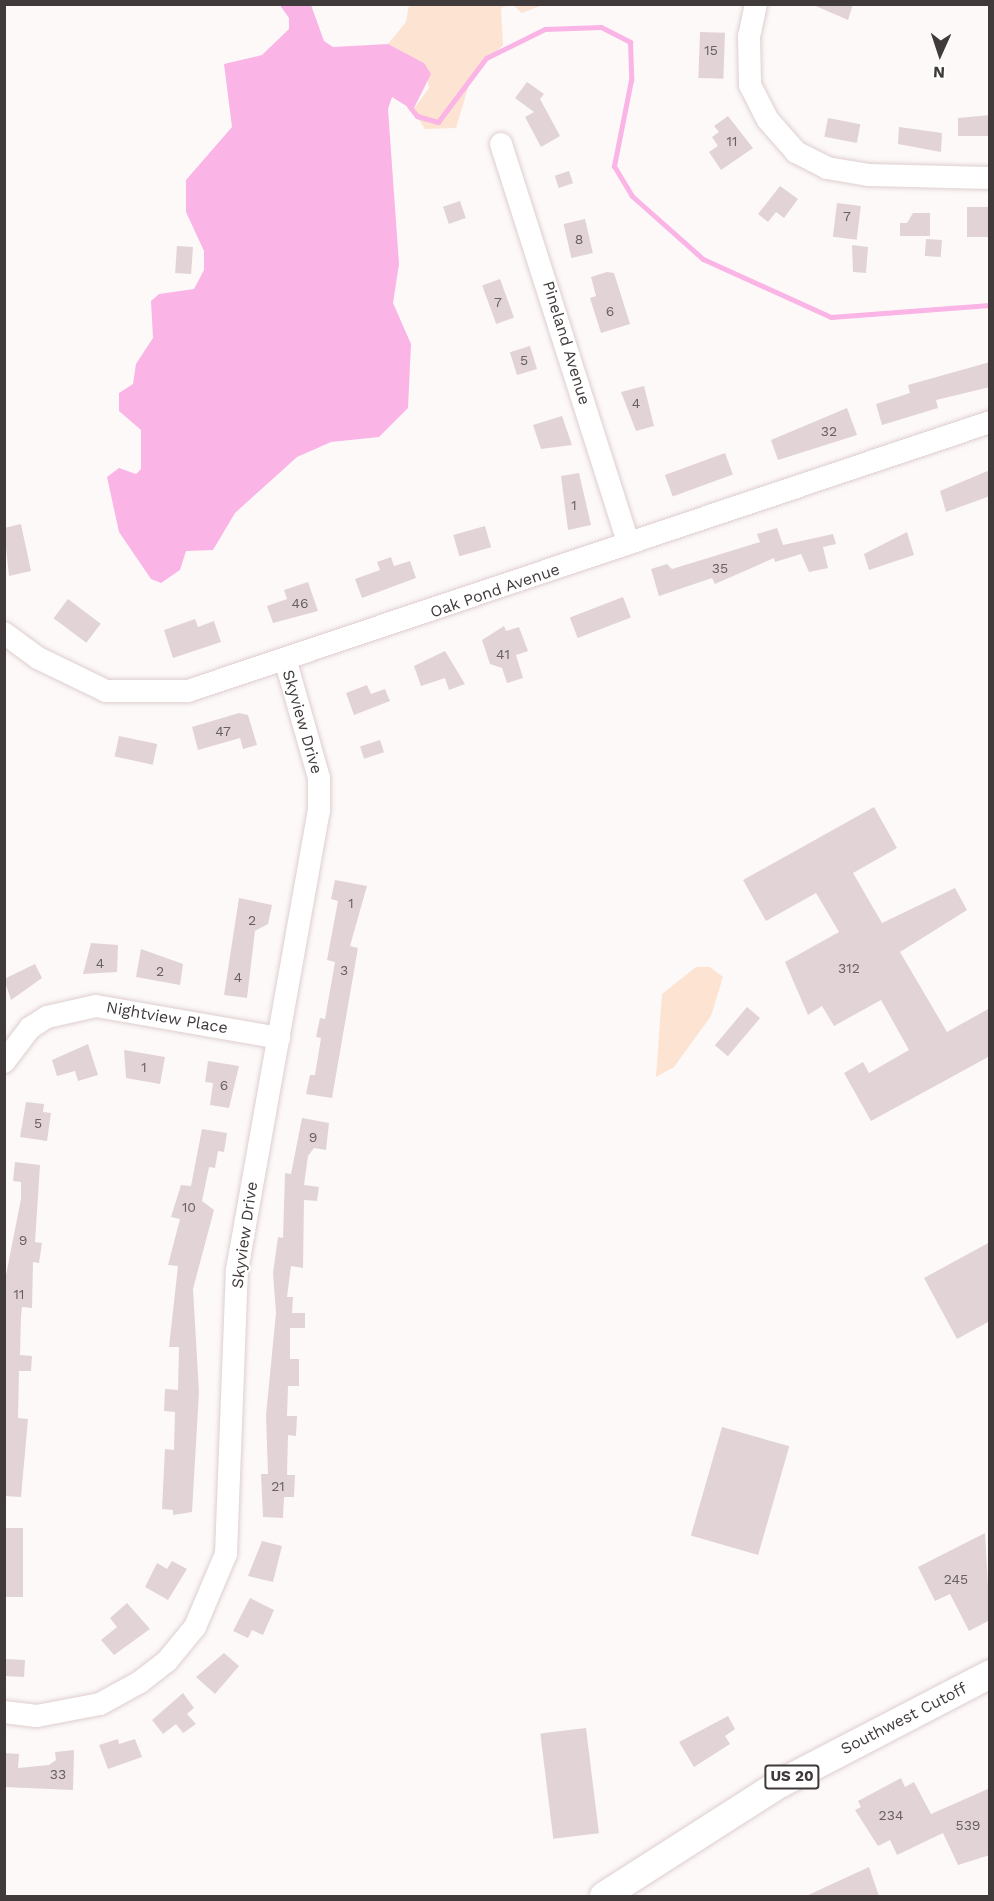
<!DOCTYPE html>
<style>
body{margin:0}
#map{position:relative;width:994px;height:1901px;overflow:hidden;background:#fdf9f9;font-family:"Work Sans",sans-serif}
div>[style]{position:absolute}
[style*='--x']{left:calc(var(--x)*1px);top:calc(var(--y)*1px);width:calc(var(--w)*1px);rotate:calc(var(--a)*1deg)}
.green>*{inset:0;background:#fce3d2}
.water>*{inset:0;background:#fab4e6}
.stream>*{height:5px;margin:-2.5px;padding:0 2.5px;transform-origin:2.5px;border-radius:2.5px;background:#fab4e6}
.building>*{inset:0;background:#e2d3d7;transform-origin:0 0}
.roads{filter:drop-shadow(0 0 2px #dececf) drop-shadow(0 0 2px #dececf)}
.minor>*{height:22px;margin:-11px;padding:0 11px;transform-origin:11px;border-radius:11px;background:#fff}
.major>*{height:28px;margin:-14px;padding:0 14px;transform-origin:14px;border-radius:14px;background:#fff}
span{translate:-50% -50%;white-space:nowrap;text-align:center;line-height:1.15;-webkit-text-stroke:4.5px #fff;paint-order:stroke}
.number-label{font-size:14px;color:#686061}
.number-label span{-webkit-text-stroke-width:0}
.shield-label span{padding:2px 4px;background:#fff;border:2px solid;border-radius:4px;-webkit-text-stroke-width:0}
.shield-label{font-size:15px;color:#403a3a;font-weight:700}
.street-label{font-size:16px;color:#403a3a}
.frame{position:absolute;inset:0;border:6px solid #403a3a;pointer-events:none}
.north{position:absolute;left:910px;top:24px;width:60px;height:60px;-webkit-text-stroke:4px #fff;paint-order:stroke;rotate:183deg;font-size:16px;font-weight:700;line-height:24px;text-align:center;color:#403a3a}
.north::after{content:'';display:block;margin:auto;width:21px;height:27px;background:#403a3a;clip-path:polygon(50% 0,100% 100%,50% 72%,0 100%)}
</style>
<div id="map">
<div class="green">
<div style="clip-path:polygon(409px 5px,509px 5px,501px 8px,503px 45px,471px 78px,456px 128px,425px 129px,413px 110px,429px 88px,424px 63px,388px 44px,406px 22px)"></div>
<div style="clip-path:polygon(513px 5px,543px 5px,522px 13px)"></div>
<div style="clip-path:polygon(696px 967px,710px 967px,723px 977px,711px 1016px,674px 1067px,656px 1077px,662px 994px)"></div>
</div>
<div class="water">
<div style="clip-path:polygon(279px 4px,311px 5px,324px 41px,333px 47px,388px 44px,424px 63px,431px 74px,413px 110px,392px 97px,388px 109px,399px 264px,393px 303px,411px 344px,408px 408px,379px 437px,331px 442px,297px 457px,235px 513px,213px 550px,186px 551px,180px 570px,161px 583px,151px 579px,119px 532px,107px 477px,119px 468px,136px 474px,141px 469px,141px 430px,119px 411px,119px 393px,133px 384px,136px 364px,153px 338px,151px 301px,159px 294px,194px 289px,204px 270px,204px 251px,186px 212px,186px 180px,232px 127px,224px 64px,262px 55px,289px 29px,289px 18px)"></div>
</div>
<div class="stream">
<div style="--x:409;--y:106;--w:13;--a:51"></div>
<div style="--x:417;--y:116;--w:22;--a:16"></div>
<div style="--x:438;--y:122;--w:80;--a:-53.1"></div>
<div style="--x:486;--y:58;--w:66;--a:-26.2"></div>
<div style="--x:545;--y:29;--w:56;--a:-2"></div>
<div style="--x:601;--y:27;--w:33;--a:27"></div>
<div style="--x:630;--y:42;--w:38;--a:88"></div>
<div style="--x:631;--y:80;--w:88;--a:101.2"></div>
<div style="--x:614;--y:166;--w:35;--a:59"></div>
<div style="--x:632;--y:196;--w:95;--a:41.6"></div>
<div style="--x:703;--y:259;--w:141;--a:24.4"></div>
<div style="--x:831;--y:317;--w:159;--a:-4.3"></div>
</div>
<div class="building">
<div style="clip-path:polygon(811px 4px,853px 4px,848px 20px)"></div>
<div style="left:700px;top:32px;width:25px;height:46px;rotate:2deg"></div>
<div style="clip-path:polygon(527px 82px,544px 94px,540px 99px,560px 136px,541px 147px,525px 117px,534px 112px,515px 98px)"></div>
<div style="clip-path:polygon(990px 115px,990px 136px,958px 136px,958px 118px)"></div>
<div style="clip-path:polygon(728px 116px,753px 148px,721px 170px,709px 152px,718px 146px,712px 137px,719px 132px,714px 126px)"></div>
<div style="left:828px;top:118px;width:33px;height:19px;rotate:11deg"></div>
<div style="clip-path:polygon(899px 127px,942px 133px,941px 152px,898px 144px)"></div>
<div style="left:569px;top:171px;width:13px;height:15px;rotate:72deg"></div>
<div style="clip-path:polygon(780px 186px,798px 199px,784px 218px,776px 212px,768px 222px,758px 214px)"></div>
<div style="left:460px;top:201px;width:18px;height:18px;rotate:71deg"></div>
<div style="left:837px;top:203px;width:24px;height:34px;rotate:7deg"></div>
<div style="left:967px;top:207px;width:23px;height:30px"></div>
<div style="clip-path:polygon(913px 213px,930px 213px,930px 236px,900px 236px,900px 223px,907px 223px)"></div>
<div style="left:585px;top:219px;width:35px;height:22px;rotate:77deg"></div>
<div style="left:926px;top:239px;width:16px;height:17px;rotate:4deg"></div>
<div style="clip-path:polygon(852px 245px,868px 247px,866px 273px,853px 272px)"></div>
<div style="left:177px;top:246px;width:16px;height:27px;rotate:4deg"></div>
<div style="clip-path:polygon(607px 272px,614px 273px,630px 324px,601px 333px,590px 298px,596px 296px,591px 277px)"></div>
<div style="left:500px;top:279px;width:41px;height:19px;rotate:70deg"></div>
<div style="left:530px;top:346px;width:24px;height:21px;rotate:73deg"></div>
<div style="clip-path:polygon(990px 362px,990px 387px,936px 400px,938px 408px,882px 425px,876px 404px,910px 393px,908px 385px)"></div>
<div style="clip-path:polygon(644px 386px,654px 426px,636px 431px,621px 392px)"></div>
<div style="clip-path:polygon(847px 408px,857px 435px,778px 460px,771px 440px)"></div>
<div style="clip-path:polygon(562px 416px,572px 445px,541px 449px,533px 425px)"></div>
<div style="left:725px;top:453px;width:23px;height:64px;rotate:70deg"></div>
<div style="clip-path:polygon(990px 470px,990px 496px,946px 512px,940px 491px)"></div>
<div style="clip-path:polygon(579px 473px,591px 525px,568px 530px,561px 476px)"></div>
<div style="clip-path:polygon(21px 524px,31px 571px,9px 576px,4px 528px)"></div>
<div style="left:485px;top:526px;width:22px;height:33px;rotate:74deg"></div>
<div style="clip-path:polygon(777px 528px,783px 545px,833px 534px,836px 544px,823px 547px,828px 568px,809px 572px,801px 554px,775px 562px,774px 558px,715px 584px,712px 578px,659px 596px,651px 569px,667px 564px,672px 569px,760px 542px,757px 534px)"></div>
<div style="clip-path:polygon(907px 532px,914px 555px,869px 570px,864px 554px)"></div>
<div style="clip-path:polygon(391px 557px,394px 566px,410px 561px,416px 578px,362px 598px,355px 579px,380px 570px,377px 562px)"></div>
<div style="clip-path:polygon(308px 582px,318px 611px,273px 623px,267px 606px,287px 599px,284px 590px)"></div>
<div style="left:623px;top:597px;width:22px;height:57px;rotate:69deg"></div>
<div style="left:68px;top:599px;width:41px;height:24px;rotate:37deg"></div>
<div style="clip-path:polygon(195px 619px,198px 627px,214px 621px,221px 642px,173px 658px,164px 630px)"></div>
<div style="clip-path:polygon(504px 626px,506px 631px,519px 627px,528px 651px,516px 655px,523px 678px,507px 683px,502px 668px,490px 664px,482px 640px)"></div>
<div style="clip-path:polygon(445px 651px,465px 684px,449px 690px,445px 678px,421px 686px,414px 666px)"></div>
<div style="clip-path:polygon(367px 685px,371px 694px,385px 689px,390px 701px,354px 715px,346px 693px)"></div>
<div style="clip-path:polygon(239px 713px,248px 715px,257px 745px,243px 749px,240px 738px,198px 750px,192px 727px)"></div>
<div style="left:119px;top:736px;width:39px;height:21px;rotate:12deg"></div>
<div style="left:380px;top:740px;width:13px;height:21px;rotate:72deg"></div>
<div style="clip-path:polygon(874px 807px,897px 848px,853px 873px,882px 923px,955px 888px,967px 910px,900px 952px,947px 1032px,990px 1008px,990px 1056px,871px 1121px,844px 1073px,863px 1062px,869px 1073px,909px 1050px,881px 1000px,834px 1026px,822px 1006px,808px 1015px,785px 962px,839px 932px,816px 893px,766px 921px,743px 880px)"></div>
<div style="clip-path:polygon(335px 880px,367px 886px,350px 946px,358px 948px,332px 1098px,306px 1094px,310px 1075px,315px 1075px,321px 1038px,316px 1037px,320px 1018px,325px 1019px,335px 962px,327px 960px,338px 901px,331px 899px)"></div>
<div style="clip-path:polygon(239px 898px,272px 905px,268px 924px,255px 931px,247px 998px,224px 995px)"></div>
<div style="clip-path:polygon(91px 943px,118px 945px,117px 972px,83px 974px)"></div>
<div style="clip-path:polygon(141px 949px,183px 964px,180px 985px,136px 977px)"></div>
<div style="clip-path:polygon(35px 964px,42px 978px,11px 1000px,4px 979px)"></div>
<div style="left:747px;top:1007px;width:17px;height:50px;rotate:40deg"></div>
<div style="clip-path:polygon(88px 1044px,98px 1075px,78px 1081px,75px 1071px,57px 1076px,52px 1060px)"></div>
<div style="clip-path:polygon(124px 1050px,165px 1057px,160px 1084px,126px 1078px)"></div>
<div style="clip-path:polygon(208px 1061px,239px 1066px,229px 1108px,210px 1105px,213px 1083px,205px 1082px)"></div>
<div style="clip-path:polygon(26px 1102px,44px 1104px,43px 1112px,51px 1113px,47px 1141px,20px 1137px)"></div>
<div style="clip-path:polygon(302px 1118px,329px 1123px,326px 1150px,314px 1148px,308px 1156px,304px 1185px,319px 1187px,317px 1201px,304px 1200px,303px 1268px,291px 1266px,287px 1297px,293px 1297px,292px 1313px,305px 1313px,305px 1328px,290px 1328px,290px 1359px,299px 1359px,299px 1386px,288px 1386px,287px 1416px,297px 1416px,296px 1436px,288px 1435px,287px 1475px,295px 1475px,294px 1497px,284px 1497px,283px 1518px,263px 1517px,261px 1474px,268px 1474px,266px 1415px,276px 1313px,273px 1273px,278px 1237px,283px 1238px,285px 1173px,291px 1174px)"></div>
<div style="clip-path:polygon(202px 1129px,227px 1133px,224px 1152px,218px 1151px,215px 1168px,209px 1167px,202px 1201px,214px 1210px,193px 1289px,199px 1392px,192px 1512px,173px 1515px,173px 1510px,162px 1509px,165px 1449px,174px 1450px,175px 1412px,164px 1411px,165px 1389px,178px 1390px,179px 1347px,169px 1347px,178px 1266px,168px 1265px,180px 1219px,171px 1217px,181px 1185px,191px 1186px)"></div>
<div style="clip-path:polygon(15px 1162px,40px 1165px,35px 1242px,42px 1243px,39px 1263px,33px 1262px,32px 1308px,22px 1307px,21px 1317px,20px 1355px,32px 1356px,31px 1371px,19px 1371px,18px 1418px,28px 1419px,21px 1497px,4px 1496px,6px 1275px,21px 1199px,21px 1182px,13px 1181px)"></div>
<div style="clip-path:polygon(990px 1242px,990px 1321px,957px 1339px,924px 1278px)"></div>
<div style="left:722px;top:1427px;width:70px;height:113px;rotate:16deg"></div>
<div style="left:4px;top:1528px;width:19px;height:69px"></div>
<div style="clip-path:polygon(985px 1533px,990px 1620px,969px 1631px,950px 1594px,935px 1601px,918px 1567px)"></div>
<div style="clip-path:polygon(262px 1541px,282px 1546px,273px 1582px,248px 1576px)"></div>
<div style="clip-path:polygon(172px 1561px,187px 1569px,168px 1600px,145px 1587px,157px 1563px,167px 1569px)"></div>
<div style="clip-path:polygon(250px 1598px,274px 1610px,263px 1635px,252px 1630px,248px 1638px,233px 1631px)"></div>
<div style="clip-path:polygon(127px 1603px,150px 1629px,114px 1655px,101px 1640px,117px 1627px,110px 1618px)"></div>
<div style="clip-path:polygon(224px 1653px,239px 1666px,215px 1694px,196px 1677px)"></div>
<div style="left:4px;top:1659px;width:21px;height:17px;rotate:3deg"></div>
<div style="clip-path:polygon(183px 1693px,194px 1708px,187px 1714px,196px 1724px,183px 1733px,176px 1724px,163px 1734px,152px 1720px)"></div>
<div style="clip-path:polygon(728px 1716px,735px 1729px,725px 1736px,730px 1744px,694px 1767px,679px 1742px)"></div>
<div style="left:586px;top:1728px;width:106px;height:46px;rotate:83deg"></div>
<div style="clip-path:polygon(118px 1739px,119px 1744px,135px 1739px,142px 1757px,108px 1769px,99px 1745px)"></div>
<div style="clip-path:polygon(74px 1750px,73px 1790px,4px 1787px,4px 1753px,19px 1754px,18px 1768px,49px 1765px,56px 1760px,55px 1752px)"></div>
<div style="clip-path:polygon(901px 1778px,905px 1787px,914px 1782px,931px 1814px,990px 1788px,990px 1855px,958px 1865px,943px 1833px,897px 1855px,890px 1840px,878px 1846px,855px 1810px,861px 1807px,858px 1801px)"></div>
<div style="clip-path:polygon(869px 1867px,879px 1896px,806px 1896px)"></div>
</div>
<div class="roads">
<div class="minor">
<div style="--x:756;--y:4;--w:33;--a:102"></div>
<div style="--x:749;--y:36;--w:49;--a:88.8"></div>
<div style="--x:750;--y:85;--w:39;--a:63"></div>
<div style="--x:768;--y:120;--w:43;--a:48.8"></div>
<div style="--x:796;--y:152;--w:35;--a:27"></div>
<div style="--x:827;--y:168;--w:43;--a:9.5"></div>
<div style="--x:869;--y:175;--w:121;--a:1.4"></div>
<div style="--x:501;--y:144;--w:419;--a:72.3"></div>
<div style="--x:4;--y:633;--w:42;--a:36.3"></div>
<div style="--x:38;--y:658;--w:76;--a:25.9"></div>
<div style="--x:106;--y:691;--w:82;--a:0"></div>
<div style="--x:188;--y:691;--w:846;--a:-18.54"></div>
<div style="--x:4;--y:1062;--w:43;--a:-52.6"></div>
<div style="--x:30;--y:1028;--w:20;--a:-33"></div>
<div style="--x:47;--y:1017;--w:50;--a:-12.7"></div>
<div style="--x:96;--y:1006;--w:186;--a:9.9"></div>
<div style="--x:4;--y:1712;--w:33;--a:7"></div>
<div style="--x:37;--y:1716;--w:64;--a:-10.8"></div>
<div style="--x:100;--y:1704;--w:46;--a:-28.8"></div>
<div style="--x:140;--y:1682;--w:34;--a:-38"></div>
<div style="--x:167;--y:1661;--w:44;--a:-50.5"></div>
<div style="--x:195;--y:1627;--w:79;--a:-67"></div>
<div style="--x:226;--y:1554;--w:284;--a:-87.8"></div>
<div style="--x:237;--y:1270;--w:466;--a:-79.9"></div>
<div style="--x:319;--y:811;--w:33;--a:-90"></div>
<div style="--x:319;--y:778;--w:121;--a:-105.9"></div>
</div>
<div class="major">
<div style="--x:604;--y:1896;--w:210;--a:-32.6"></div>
<div style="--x:781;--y:1783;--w:236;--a:-27.5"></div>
</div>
</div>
<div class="number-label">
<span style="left:711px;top:50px">15</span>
<span style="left:732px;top:141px">11</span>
<span style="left:847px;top:216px">7</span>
<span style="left:579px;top:239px">8</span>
<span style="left:498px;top:302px">7</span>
<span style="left:610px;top:311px">6</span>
<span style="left:524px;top:360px">5</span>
<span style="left:636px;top:403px">4</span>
<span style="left:829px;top:431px">32</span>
<span style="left:574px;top:505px">1</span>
<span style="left:720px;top:568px">35</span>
<span style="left:300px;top:603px">46</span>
<span style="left:503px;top:654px">41</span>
<span style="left:223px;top:731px">47</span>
<span style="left:351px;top:903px">1</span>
<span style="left:252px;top:920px">2</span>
<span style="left:100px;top:963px">4</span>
<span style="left:849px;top:968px">312</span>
<span style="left:344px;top:970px">3</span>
<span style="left:160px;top:971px">2</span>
<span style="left:238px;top:977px">4</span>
<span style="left:144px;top:1067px">1</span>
<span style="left:224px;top:1085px">6</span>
<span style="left:38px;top:1123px">5</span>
<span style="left:313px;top:1137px">9</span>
<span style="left:189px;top:1207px">10</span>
<span style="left:23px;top:1240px">9</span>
<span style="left:19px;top:1294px">11</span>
<span style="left:278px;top:1486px">21</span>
<span style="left:956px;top:1579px">245</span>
<span style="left:58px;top:1774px">33</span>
<span style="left:891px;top:1815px">234</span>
<span style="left:968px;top:1825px">539</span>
</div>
<div class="shield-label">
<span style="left:792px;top:1777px">US 20</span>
</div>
<div class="street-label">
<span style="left:566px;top:343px;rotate:73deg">Pineland Avenue</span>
<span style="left:495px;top:591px;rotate:-19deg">Oak Pond Avenue</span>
<span style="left:302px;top:722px;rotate:74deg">Skyview Drive</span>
<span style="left:167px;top:1018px;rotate:10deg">Nightview Place</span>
<span style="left:245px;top:1235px;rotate:-82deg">Skyview Drive</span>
<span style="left:904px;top:1719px;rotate:-27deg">Southwest Cutoff</span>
</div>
<div class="frame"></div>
<div class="north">N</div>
</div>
